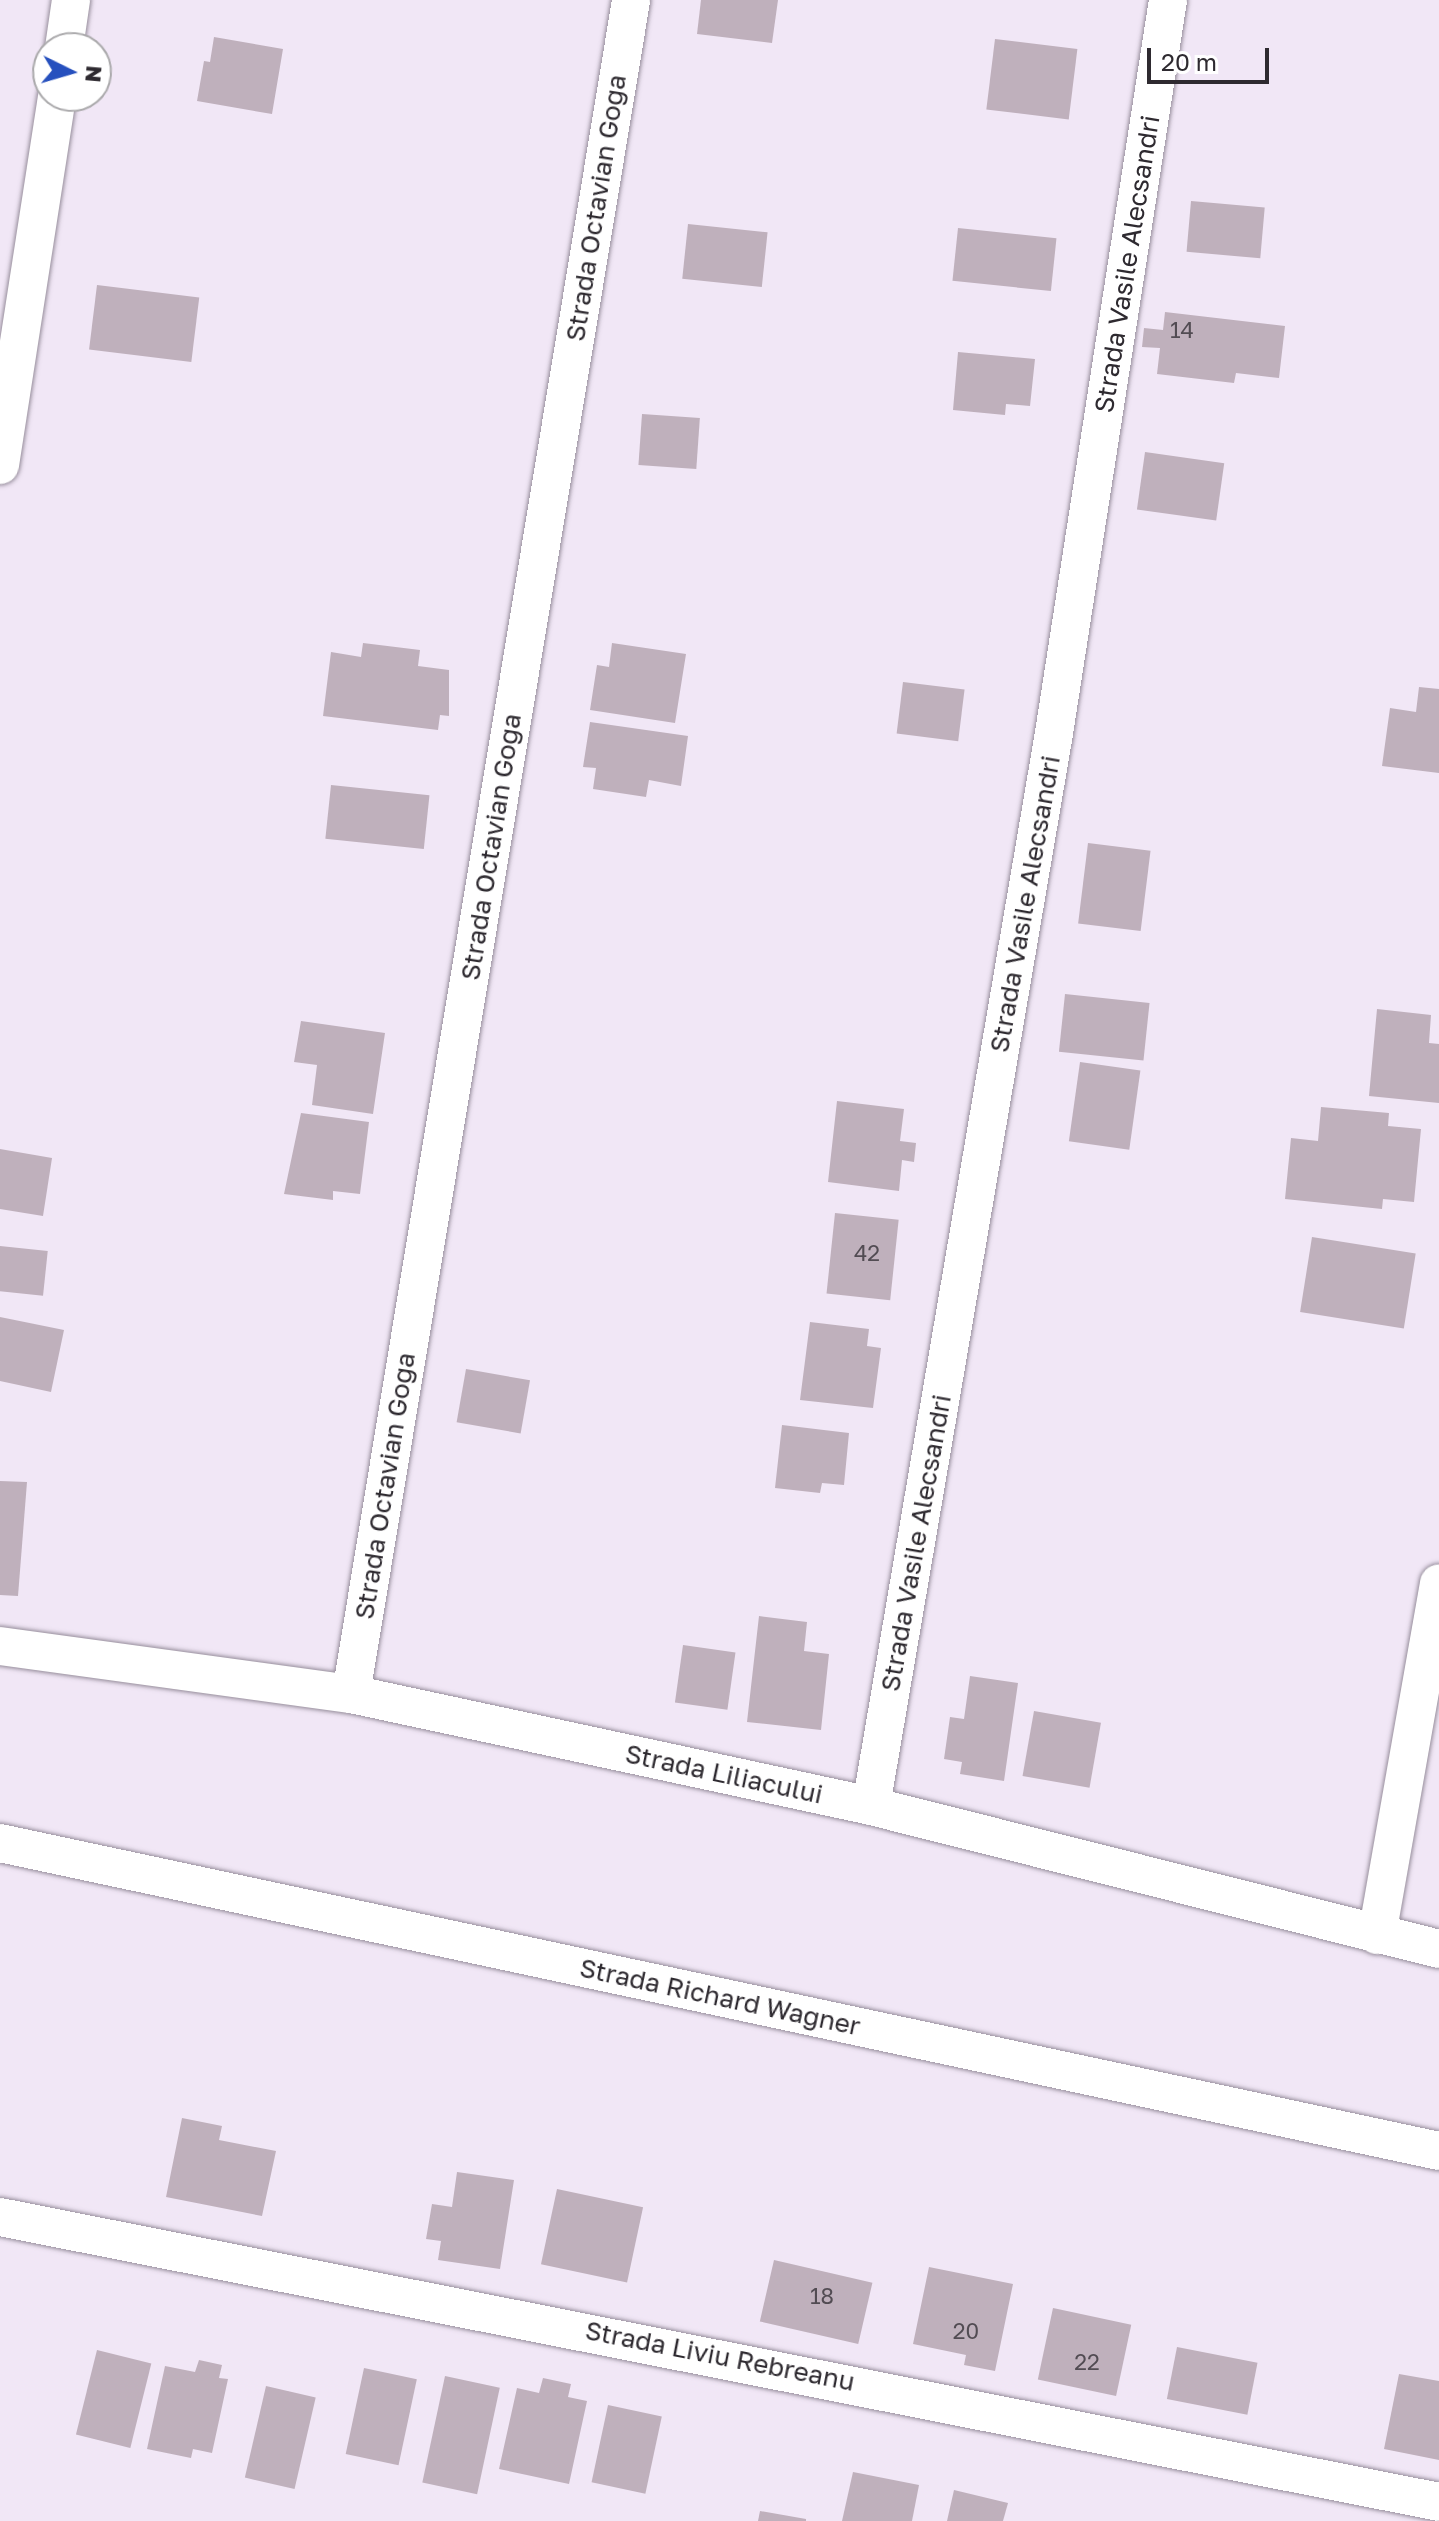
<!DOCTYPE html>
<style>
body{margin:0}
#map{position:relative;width:1439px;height:2521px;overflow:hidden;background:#f1e7f6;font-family:"Golos Text",sans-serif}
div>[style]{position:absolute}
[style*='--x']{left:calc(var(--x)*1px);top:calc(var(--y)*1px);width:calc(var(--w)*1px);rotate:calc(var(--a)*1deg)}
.building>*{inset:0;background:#bfb0bc;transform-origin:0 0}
.roads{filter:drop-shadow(0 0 2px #978e9c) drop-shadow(0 0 2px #978e9c)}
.street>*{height:38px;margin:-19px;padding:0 19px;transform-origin:19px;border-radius:19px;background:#fff}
span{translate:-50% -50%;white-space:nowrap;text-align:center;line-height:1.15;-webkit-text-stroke:7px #fff;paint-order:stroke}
.number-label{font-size:22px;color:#524c53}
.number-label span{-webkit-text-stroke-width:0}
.street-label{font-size:26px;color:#2e2a30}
.north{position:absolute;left:32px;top:32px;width:80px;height:80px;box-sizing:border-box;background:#fff;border:2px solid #abaaac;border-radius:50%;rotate:95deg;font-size:22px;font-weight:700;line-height:32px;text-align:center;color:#2e2a30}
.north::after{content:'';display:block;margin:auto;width:28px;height:36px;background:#2650be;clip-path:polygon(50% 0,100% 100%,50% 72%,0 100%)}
.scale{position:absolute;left:1147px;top:48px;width:122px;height:36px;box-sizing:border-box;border:4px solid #2e2a30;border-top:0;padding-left:10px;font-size:24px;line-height:28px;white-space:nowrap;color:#2e2a30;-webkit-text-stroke:6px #fff;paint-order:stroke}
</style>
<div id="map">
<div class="building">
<div style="clip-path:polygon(701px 0,778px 0,772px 43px,697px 34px)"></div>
<div style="clip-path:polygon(214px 37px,283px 49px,272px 114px,197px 101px,204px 61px,210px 62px)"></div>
<div style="left:995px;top:39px;width:83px;height:71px;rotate:7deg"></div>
<div style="left:1191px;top:201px;width:74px;height:51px;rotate:5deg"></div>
<div style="left:688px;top:224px;width:80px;height:55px;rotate:6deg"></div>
<div style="left:958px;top:228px;width:99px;height:53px;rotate:6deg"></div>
<div style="left:97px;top:285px;width:103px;height:65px;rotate:7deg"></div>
<div style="clip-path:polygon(1165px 312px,1285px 326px,1279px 378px,1236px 373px,1234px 383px,1157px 374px,1160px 348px,1142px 347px,1144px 328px,1163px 330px)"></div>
<div style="clip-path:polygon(958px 352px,1035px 359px,1030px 406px,1006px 404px,1005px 415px,953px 410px)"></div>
<div style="left:642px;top:414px;width:58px;height:51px;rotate:4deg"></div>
<div style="left:1145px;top:452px;width:80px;height:58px;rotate:8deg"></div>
<div style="clip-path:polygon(363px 643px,420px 650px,418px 666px,449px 670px,449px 716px,440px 715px,438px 730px,323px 716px,331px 652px,361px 657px)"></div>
<div style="clip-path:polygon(612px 643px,686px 654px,675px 723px,590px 710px,597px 665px,609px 667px)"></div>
<div style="left:903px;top:682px;width:62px;height:52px;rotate:7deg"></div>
<div style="clip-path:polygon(1419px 687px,1439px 689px,1439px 773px,1382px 766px,1390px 708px,1416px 712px)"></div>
<div style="clip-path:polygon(590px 722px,688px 736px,681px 786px,649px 780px,646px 797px,593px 789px,596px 768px,583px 767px)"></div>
<div style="left:331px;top:785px;width:99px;height:54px;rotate:6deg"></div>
<div style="left:1088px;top:843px;width:63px;height:81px;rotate:7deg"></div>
<div style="left:1065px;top:994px;width:85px;height:58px;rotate:6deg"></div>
<div style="clip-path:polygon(1377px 1009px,1431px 1015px,1429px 1043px,1439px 1044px,1439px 1103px,1369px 1096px)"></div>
<div style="clip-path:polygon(301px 1021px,385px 1033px,373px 1114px,312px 1105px,317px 1065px,294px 1062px)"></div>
<div style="left:1080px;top:1062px;width:61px;height:80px;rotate:8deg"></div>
<div style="clip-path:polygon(837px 1101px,904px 1109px,900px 1141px,916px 1143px,914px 1162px,902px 1160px,899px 1191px,828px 1182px)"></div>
<div style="clip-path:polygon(1321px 1107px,1389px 1113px,1388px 1126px,1421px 1129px,1414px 1202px,1383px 1199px,1382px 1209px,1285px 1199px,1291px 1138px,1318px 1141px)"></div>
<div style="clip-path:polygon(301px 1113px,369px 1122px,360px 1194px,333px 1191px,333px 1200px,284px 1194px)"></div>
<div style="clip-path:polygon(0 1149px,52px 1158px,43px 1216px,0 1209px)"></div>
<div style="left:835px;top:1213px;width:64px;height:81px;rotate:6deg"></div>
<div style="left:1312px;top:1237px;width:105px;height:76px;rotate:9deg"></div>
<div style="left:0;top:1246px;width:48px;height:45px;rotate:6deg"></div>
<div style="clip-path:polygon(0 1317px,64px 1330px,51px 1392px,0 1381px)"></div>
<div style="clip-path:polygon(810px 1322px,869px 1329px,867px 1346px,881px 1348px,873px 1408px,800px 1400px)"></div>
<div style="left:466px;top:1369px;width:65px;height:54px;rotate:10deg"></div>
<div style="clip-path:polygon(782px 1425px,849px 1433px,844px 1485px,822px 1483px,820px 1493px,775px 1488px)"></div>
<div style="clip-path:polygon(0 1481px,27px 1482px,18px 1596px,0 1595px)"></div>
<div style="clip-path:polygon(759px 1616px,807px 1622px,804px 1651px,829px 1654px,821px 1730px,747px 1722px)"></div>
<div style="left:683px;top:1645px;width:53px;height:58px;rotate:8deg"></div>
<div style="clip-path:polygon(970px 1676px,1018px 1683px,1004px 1781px,960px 1774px,962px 1762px,944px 1759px,950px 1717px,964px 1719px)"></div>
<div style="left:1034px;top:1711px;width:68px;height:66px;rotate:10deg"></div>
<div style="clip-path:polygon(182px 2118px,222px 2126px,219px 2140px,276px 2151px,262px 2216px,166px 2197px)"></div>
<div style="clip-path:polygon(457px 2172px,514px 2180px,500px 2269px,438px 2260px,441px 2241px,426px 2239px,432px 2204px,452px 2207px)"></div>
<div style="left:557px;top:2189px;width:88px;height:77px;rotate:12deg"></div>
<div style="left:774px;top:2260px;width:101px;height:63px;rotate:13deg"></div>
<div style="clip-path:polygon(929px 2267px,1013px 2284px,995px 2371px,964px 2365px,966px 2355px,913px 2344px)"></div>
<div style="left:1053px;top:2308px;width:80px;height:73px;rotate:12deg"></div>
<div style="left:1177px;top:2347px;width:82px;height:53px;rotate:11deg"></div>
<div style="left:97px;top:2350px;width:56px;height:87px;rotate:14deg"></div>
<div style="clip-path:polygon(199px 2360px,222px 2365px,219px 2378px,228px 2379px,212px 2453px,193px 2449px,191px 2458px,147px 2449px,165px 2366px,195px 2372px)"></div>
<div style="left:364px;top:2368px;width:54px;height:88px;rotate:12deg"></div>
<div style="clip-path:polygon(1399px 2374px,1439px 2381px,1439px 2460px,1384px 2449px)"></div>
<div style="left:445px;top:2376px;width:56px;height:109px;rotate:12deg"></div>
<div style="clip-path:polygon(543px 2378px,571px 2384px,568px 2397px,587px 2401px,569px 2484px,499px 2469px,517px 2388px,539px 2393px)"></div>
<div style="left:266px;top:2386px;width:51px;height:94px;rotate:13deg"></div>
<div style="left:608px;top:2405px;width:55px;height:79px;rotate:12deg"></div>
<div style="clip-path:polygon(853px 2472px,919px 2485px,912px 2521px,842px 2521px)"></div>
<div style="clip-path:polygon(954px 2490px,1008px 2503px,1003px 2521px,947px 2521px)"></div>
<div style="clip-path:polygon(760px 2511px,806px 2519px,806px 2521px,758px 2521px)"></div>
</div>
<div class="roads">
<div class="street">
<div style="--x:64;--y:48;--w:49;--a:-81.7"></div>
<div style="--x:0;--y:465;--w:373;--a:-81.2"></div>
<div style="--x:0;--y:1646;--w:354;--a:7.8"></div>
<div style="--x:351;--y:1694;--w:532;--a:12.15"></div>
<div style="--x:871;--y:1806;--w:586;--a:14.13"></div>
<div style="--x:351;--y:1694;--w:1717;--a:-80.61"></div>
<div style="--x:871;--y:1806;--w:1088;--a:-80.32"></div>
<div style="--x:1054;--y:733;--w:742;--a:-81.16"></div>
<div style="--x:0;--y:1843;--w:1472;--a:12.08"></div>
<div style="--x:1377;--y:1935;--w:357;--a:-80"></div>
<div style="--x:0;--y:2217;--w:1467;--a:11.2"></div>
</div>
</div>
<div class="number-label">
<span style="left:1182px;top:330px">14</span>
<span style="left:867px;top:1253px">42</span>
<span style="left:822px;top:2296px">18</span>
<span style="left:966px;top:2331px">20</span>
<span style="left:1087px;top:2362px">22</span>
</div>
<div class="street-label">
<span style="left:596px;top:208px;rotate:-81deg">Strada Octavian Goga</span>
<span style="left:1127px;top:264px;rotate:-81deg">Strada Vasile Alecsandri</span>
<span style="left:491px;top:847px;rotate:-81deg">Strada Octavian Goga</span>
<span style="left:1025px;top:904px;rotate:-80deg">Strada Vasile Alecsandri</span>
<span style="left:385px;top:1486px;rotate:-81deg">Strada Octavian Goga</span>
<span style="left:916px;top:1543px;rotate:-80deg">Strada Vasile Alecsandri</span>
<span style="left:724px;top:1774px;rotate:12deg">Strada Liliacului</span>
<span style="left:720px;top:1997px;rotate:12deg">Strada Richard Wagner</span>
<span style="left:720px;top:2356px;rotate:11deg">Strada Liviu Rebreanu</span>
</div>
<div class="north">N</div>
<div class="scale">20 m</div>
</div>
